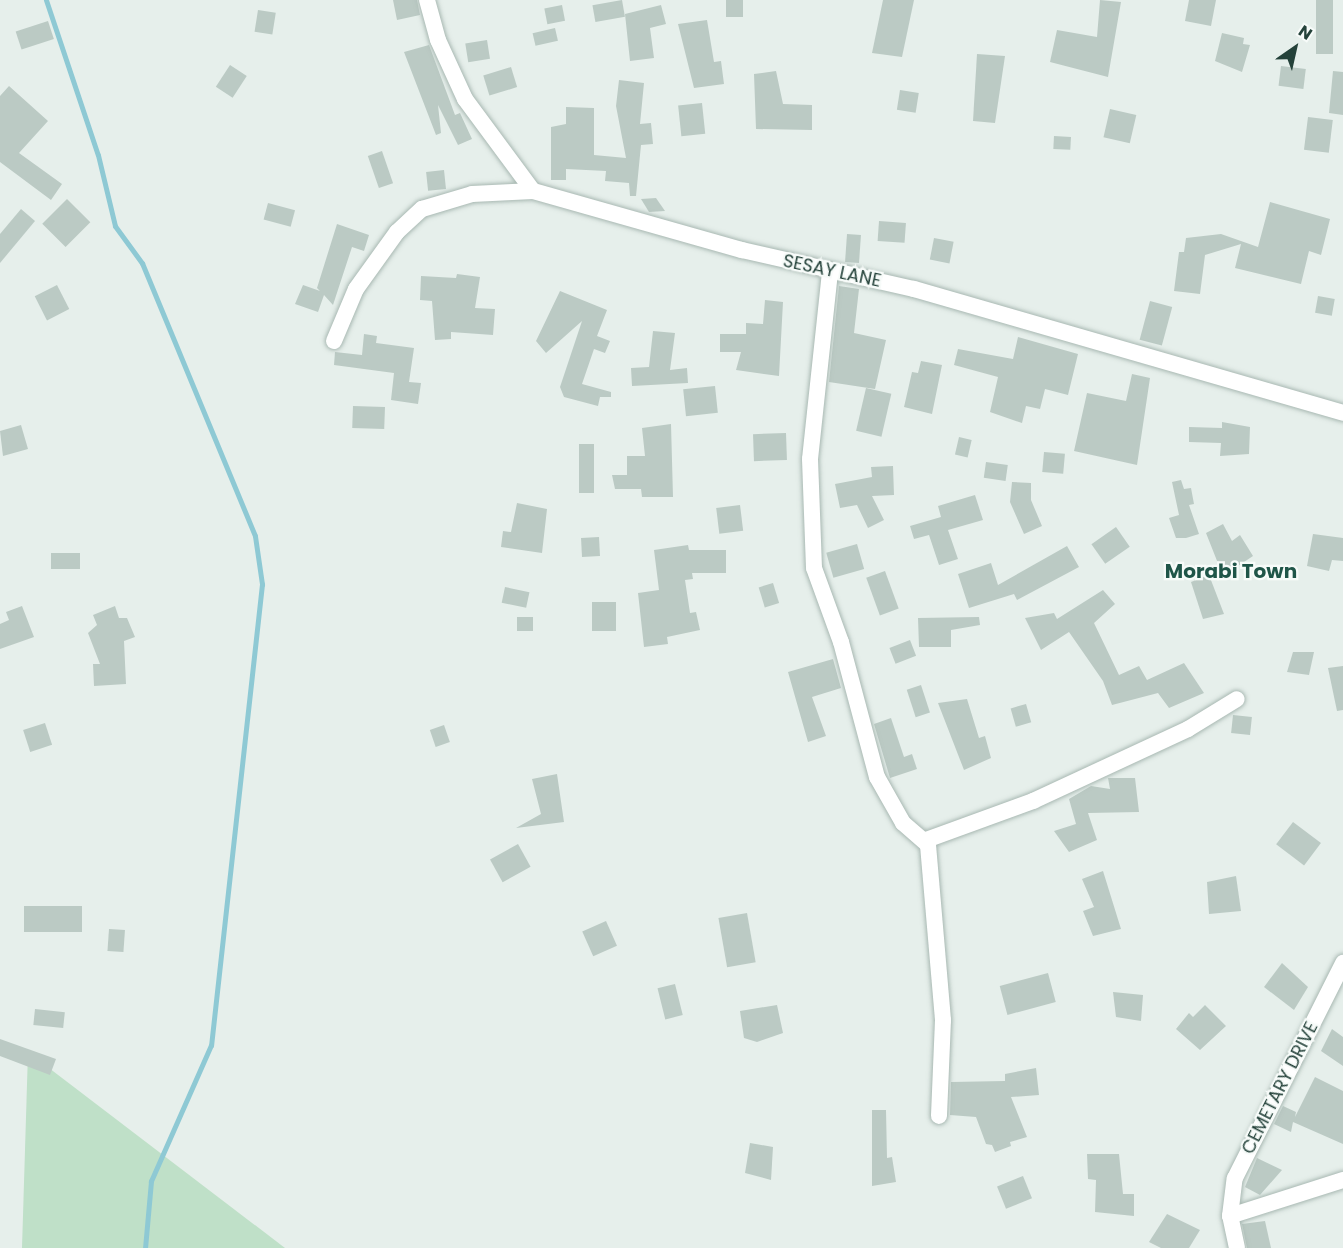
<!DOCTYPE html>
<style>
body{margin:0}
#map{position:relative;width:1343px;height:1248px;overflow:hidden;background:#e6efeb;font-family:Poppins,sans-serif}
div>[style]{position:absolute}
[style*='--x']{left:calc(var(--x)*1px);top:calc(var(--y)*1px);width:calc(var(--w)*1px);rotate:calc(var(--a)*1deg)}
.green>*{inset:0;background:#bfe0c8}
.stream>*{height:5px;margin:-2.5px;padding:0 2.5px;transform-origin:2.5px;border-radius:2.5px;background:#8ec9d4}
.building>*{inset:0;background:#bbcac4;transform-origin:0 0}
.roads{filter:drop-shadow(0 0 2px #a8b8b2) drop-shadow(0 0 2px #a8b8b2)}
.street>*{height:16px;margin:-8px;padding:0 8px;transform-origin:8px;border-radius:8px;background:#fff}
span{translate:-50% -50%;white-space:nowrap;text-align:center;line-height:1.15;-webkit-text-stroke:4.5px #f7fbf9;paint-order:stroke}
.street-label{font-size:18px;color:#24423a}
.neighbourhood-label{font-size:20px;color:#1f5548;font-weight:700}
.north{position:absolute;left:1265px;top:18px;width:60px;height:60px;-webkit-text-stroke:4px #f7fbf9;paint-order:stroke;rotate:34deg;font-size:16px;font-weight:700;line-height:24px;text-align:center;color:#24423a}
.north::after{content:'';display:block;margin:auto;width:21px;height:27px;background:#24423a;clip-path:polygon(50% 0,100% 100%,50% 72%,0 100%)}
</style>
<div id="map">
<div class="green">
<div style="clip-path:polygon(28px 1052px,285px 1248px,22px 1248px)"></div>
</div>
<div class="stream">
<div style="--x:46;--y:0;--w:163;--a:71.5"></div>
<div style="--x:98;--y:155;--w:73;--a:76.5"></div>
<div style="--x:115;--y:226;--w:46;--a:53.9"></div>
<div style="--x:142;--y:263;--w:295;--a:67.5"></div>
<div style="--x:255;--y:536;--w:49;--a:81.7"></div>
<div style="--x:262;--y:584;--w:464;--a:96.3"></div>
<div style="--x:211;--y:1045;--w:149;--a:113.8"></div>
<div style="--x:151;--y:1181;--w:67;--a:95.1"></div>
</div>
<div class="building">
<div style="clip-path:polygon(393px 0,417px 0,420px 15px,397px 20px)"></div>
<div style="left:622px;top:0;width:17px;height:30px;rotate:80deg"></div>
<div style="left:726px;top:0;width:17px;height:17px"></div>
<div style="clip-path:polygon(883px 0,914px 0,902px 57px,872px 53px)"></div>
<div style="clip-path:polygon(1100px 0,1121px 2px,1108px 77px,1050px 62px,1057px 30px,1097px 37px)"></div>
<div style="clip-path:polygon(1189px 0,1216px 0,1211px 26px,1185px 21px)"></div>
<div style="left:1316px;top:0;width:17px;height:54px"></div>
<div style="left:562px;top:5px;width:16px;height:18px;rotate:79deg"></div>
<div style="clip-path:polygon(661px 5px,666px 24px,650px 28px,654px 58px,630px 61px,625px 14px)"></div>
<div style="left:258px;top:10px;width:18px;height:22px;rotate:9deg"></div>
<div style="clip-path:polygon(707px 20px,714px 62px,721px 61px,724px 84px,694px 88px,678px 24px)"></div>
<div style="left:48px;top:21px;width:19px;height:34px;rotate:72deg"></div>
<div style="left:555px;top:28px;width:13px;height:23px;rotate:77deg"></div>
<div style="clip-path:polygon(1222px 33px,1244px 38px,1243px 44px,1250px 45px,1242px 72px,1215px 61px)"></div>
<div style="left:487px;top:40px;width:19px;height:22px;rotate:81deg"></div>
<div style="clip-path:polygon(429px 45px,455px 115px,460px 113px,472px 139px,458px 145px,438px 105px,441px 133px,436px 135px,404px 52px)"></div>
<div style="clip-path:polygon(977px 54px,1005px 56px,995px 123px,973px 121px)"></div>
<div style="left:230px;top:65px;width:20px;height:26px;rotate:33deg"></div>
<div style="left:1281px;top:66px;width:25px;height:20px;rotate:7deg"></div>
<div style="left:511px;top:67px;width:21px;height:29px;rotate:73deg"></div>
<div style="clip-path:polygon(776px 71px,783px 104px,812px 105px,812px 130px,756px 129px,754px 74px)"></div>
<div style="clip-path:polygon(1333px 71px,1343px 72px,1343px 115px,1329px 113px)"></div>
<div style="clip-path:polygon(619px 80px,644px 83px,640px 124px,651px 123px,653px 144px,641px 145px,636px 196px,630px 196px,629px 183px,605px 181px,606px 171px,566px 169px,566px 180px,551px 180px,551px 127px,566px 124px,566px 107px,594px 108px,594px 155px,626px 158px,616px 106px)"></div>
<div style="clip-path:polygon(9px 86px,48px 121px,19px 153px,62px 184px,51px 200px,0 162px,0 96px)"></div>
<div style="left:900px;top:90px;width:19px;height:20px;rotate:9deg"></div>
<div style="left:702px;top:103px;width:31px;height:24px;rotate:84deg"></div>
<div style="left:1110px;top:109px;width:27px;height:29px;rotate:13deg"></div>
<div style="left:1308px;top:117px;width:25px;height:33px;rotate:7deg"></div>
<div style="left:1054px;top:136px;width:17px;height:13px;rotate:3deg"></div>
<div style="left:382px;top:151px;width:34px;height:15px;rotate:71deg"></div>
<div style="left:444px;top:170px;width:19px;height:18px;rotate:84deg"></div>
<div style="clip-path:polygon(656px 198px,665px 211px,649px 212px,641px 199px)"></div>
<div style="left:67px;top:199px;width:33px;height:35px;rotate:45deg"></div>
<div style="clip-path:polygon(1270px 202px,1330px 219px,1321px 255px,1309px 251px,1301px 284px,1235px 268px,1241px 244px,1205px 255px,1200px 294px,1174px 291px,1179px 252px,1184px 252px,1186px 238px,1221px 234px,1258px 247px)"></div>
<div style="left:268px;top:203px;width:28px;height:17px;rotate:15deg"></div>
<div style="clip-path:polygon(21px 209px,35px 221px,0 263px,0 234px)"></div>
<div style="left:879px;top:221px;width:27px;height:20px;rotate:4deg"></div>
<div style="clip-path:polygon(337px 224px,369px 235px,364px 251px,352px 247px,333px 305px,324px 295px,318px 312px,295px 304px,303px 285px,320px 291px,317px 288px)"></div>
<div style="left:847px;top:234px;width:14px;height:28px;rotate:4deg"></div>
<div style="left:934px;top:238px;width:20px;height:22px;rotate:11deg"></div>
<div style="clip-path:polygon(457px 274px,480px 277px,475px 308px,495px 309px,493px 335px,451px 332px,451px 339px,435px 340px,432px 301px,420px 300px,421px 276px,456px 278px)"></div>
<div style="left:57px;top:285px;width:27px;height:25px;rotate:63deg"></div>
<div style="clip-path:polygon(839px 286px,859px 289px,854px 333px,886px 340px,875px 389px,829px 382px)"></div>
<div style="clip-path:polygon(560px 291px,607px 310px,597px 336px,610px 341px,605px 353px,594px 349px,582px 384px,611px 392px,611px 397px,600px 397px,598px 406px,564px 397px,560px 387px,582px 321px,546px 353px,536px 341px)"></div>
<div style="left:1318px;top:296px;width:17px;height:17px;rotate:10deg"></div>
<div style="clip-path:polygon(765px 300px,783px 302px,779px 376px,736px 370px,741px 352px,720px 352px,720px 334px,746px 334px,746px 323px,763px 324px)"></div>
<div style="left:1150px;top:301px;width:23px;height:40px;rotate:15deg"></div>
<div style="clip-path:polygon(653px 331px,675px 333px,670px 370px,687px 368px,688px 383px,632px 386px,631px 368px,649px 367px)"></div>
<div style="clip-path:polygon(364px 334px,377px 336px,376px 343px,414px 348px,409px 382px,421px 383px,418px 404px,391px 400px,394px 373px,334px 365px,335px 352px,362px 355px)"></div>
<div style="clip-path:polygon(1018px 337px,1078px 354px,1068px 395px,1045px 389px,1040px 409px,1026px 406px,1022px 423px,990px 412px,998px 377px,954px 365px,958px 349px,1013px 359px)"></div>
<div style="clip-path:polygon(921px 361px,942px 365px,932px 414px,904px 407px,912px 372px,918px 373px)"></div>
<div style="clip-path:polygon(1132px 374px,1150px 378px,1137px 465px,1074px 451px,1087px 393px,1126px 401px)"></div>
<div style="left:715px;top:386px;width:27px;height:32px;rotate:84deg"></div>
<div style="left:866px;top:388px;width:26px;height:44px;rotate:13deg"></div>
<div style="left:353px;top:406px;width:32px;height:22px;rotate:2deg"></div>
<div style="clip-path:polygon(1222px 422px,1250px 427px,1249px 454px,1220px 456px,1221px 443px,1189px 442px,1189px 427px,1222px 428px)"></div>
<div style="clip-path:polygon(671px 424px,673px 497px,642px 497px,641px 489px,615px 489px,612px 475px,627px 475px,627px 456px,645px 456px,642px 428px)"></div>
<div style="clip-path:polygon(21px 425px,28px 449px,3px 456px,0 431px)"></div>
<div style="left:786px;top:433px;width:27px;height:33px;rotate:88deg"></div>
<div style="left:959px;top:437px;width:13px;height:18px;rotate:13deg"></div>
<div style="left:579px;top:444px;width:15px;height:49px"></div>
<div style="left:1044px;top:452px;width:21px;height:20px;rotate:5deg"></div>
<div style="left:986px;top:462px;width:22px;height:16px;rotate:8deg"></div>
<div style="clip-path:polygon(893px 466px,894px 495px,872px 496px,884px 520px,868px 528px,857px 505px,840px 508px,835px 484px,872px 477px,871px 467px)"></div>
<div style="clip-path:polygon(1181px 480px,1184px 489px,1191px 488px,1194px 504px,1189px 505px,1199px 534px,1186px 538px,1176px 538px,1169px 518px,1179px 515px,1172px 482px)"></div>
<div style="clip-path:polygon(1012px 482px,1031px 483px,1031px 500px,1042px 526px,1024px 534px,1010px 502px)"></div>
<div style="clip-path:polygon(975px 495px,983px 520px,948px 530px,958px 559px,939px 565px,929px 535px,914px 539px,910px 526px,941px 517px,938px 506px)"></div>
<div style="clip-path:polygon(517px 503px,547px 509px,542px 553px,501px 547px,503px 531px,511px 532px)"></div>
<div style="left:740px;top:505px;width:26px;height:24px;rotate:83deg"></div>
<div style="clip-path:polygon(1223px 524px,1232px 541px,1240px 535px,1253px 556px,1223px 576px,1206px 533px)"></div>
<div style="left:1116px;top:527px;width:24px;height:30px;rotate:55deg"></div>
<div style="clip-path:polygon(1313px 534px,1343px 538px,1343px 561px,1332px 560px,1329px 571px,1307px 566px)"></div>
<div style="left:599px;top:537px;width:19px;height:18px;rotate:87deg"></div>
<div style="left:857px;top:544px;width:26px;height:32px;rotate:74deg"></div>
<div style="clip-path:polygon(688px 545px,689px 550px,726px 550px,726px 573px,692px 573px,693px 579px,685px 580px,690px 613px,696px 612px,700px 630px,667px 637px,668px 644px,644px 647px,638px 593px,659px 590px,654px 550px)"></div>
<div style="clip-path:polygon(1067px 546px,1079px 567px,1017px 600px,1014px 594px,969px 608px,958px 574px,991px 563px,998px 585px)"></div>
<div style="left:51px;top:553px;width:29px;height:16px"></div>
<div style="left:885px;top:571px;width:40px;height:20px;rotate:70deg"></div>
<div style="clip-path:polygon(1209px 575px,1224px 614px,1203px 619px,1191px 582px)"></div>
<div style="left:773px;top:583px;width:21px;height:15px;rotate:73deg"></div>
<div style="left:505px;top:587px;width:25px;height:16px;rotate:12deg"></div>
<div style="clip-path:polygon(1103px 590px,1115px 604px,1094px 623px,1119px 675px,1139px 666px,1147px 680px,1184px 663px,1204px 693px,1169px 708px,1158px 693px,1112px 705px,1103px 681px,1069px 632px,1041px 650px,1025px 618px,1054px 613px,1057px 619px)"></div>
<div style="left:592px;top:602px;width:24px;height:29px"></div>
<div style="clip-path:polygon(22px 606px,34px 637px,0 649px,0 624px,9px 620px,6px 612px)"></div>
<div style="clip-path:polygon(115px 606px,119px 618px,127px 618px,135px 637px,124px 641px,126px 684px,94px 686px,93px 664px,100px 664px,88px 633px,97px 625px,93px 615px)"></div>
<div style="left:517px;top:617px;width:16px;height:14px"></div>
<div style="clip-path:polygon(979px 617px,980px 625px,951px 630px,951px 647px,919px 647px,918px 618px)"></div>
<div style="left:910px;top:640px;width:17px;height:22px;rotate:69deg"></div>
<div style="clip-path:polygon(1293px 652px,1314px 652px,1309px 675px,1287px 672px)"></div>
<div style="clip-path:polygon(833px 659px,841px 688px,812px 697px,826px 736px,808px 742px,788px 672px)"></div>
<div style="clip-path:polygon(1343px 666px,1343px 710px,1337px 711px,1328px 668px)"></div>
<div style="left:921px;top:685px;width:29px;height:15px;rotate:72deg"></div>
<div style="clip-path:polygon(967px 699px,979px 738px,985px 736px,991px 758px,964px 770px,938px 703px)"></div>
<div style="left:1026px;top:704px;width:19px;height:16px;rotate:74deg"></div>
<div style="left:1233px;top:715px;width:19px;height:18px;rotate:6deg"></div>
<div style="clip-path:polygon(891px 718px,904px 757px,912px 754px,917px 769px,890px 778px,874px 724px)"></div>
<div style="left:45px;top:723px;width:23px;height:23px;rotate:72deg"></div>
<div style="left:444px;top:725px;width:18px;height:15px;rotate:71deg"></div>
<div style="clip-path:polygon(557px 774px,564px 822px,516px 828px,541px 814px,532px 779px)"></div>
<div style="clip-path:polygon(1108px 778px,1135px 778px,1139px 812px,1088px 813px,1097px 840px,1069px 852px,1054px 831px,1076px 824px,1069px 799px,1091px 786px,1110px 789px)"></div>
<div style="left:1293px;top:822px;width:35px;height:28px;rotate:37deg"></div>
<div style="left:518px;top:844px;width:26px;height:32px;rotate:61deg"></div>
<div style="clip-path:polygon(1103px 871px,1121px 929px,1093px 936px,1083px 911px,1094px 907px,1082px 879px)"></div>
<div style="clip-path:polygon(1236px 876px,1241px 911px,1209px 914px,1207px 882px)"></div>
<div style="left:24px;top:906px;width:58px;height:26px"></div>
<div style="left:747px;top:913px;width:50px;height:29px;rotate:80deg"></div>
<div style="left:606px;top:921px;width:27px;height:26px;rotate:66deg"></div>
<div style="left:109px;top:929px;width:16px;height:22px;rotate:4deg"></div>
<div style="clip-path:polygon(1282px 963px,1308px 987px,1294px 1010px,1264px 987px)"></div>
<div style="left:1048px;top:973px;width:30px;height:50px;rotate:75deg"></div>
<div style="left:675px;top:984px;width:32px;height:18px;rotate:76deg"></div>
<div style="clip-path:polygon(1113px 992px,1143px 995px,1141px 1021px,1116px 1017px)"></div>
<div style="clip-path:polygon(777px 1005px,783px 1033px,757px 1042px,744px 1038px,740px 1011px)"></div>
<div style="clip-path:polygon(1205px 1005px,1226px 1026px,1200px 1050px,1176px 1029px,1189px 1013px,1193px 1017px)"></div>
<div style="left:35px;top:1009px;width:30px;height:16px;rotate:6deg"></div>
<div style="clip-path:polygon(1332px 1029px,1343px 1037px,1343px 1066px,1321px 1051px)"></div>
<div style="clip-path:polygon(0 1039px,56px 1059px,50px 1075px,0 1056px)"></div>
<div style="clip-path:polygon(1036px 1068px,1039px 1095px,1011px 1097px,1027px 1137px,1010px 1142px,1011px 1146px,995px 1152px,992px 1145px,986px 1144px,976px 1117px,950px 1115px,951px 1082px,1005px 1081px,1005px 1074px)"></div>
<div style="clip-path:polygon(1315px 1077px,1343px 1091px,1343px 1144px,1293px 1122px,1291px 1132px,1274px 1124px,1283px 1106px,1296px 1112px,1295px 1117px)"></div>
<div style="clip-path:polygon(872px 1110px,886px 1110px,887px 1158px,892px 1157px,896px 1182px,872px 1186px)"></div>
<div style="clip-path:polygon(750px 1143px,773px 1147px,771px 1180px,745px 1173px)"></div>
<div style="clip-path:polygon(1087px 1154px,1119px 1154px,1123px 1194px,1134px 1194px,1134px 1216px,1095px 1212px,1096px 1180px,1088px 1179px)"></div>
<div style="clip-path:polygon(1257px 1158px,1282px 1170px,1260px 1195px,1245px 1187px)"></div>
<div style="left:1023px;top:1176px;width:24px;height:28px;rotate:68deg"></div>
<div style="clip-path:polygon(1167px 1214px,1200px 1230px,1189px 1248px,1161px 1248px,1149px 1242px)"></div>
<div style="clip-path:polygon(1265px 1221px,1271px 1248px,1247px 1248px,1242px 1224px)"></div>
</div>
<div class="roads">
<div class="street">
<div style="--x:427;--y:0;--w:41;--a:74.6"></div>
<div style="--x:438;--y:40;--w:65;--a:65.4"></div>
<div style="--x:465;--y:99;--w:114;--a:53.5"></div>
<div style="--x:533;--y:191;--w:217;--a:15.8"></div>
<div style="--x:742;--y:250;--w:176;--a:12.8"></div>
<div style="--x:914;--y:289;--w:447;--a:16.1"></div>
<div style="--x:830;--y:272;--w:188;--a:96.1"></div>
<div style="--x:810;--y:459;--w:109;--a:87.9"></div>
<div style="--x:814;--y:568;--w:79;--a:70"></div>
<div style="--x:841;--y:642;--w:140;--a:75.1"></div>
<div style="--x:877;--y:777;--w:53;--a:60.5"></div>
<div style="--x:903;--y:823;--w:33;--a:41"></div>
<div style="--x:928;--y:845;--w:176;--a:85.1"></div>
<div style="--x:943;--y:1020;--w:96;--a:92.4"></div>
<div style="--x:334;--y:341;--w:56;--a:-67.1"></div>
<div style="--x:356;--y:289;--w:70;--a:-54.3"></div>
<div style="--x:397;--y:232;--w:34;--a:-43"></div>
<div style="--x:422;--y:209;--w:52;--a:-16.7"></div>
<div style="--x:472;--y:194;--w:61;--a:-2.8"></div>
<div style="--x:926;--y:840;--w:114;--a:-20"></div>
<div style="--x:1033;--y:801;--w:171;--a:-24.9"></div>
<div style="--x:1188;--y:729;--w:57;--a:-31.5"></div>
<div style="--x:1230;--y:1216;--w:119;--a:-17.7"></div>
<div style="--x:1237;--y:1248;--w:33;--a:-102"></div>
<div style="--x:1230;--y:1216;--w:38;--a:-83"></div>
<div style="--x:1235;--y:1178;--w:241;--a:-63.3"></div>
</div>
</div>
<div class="street-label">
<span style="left:832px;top:271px;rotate:12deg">SESAY LANE</span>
<span style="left:1280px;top:1088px;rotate:-63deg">CEMETARY DRIVE</span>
</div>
<div class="neighbourhood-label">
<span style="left:1231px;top:571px">Morabi Town</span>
</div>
<div class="north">N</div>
</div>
